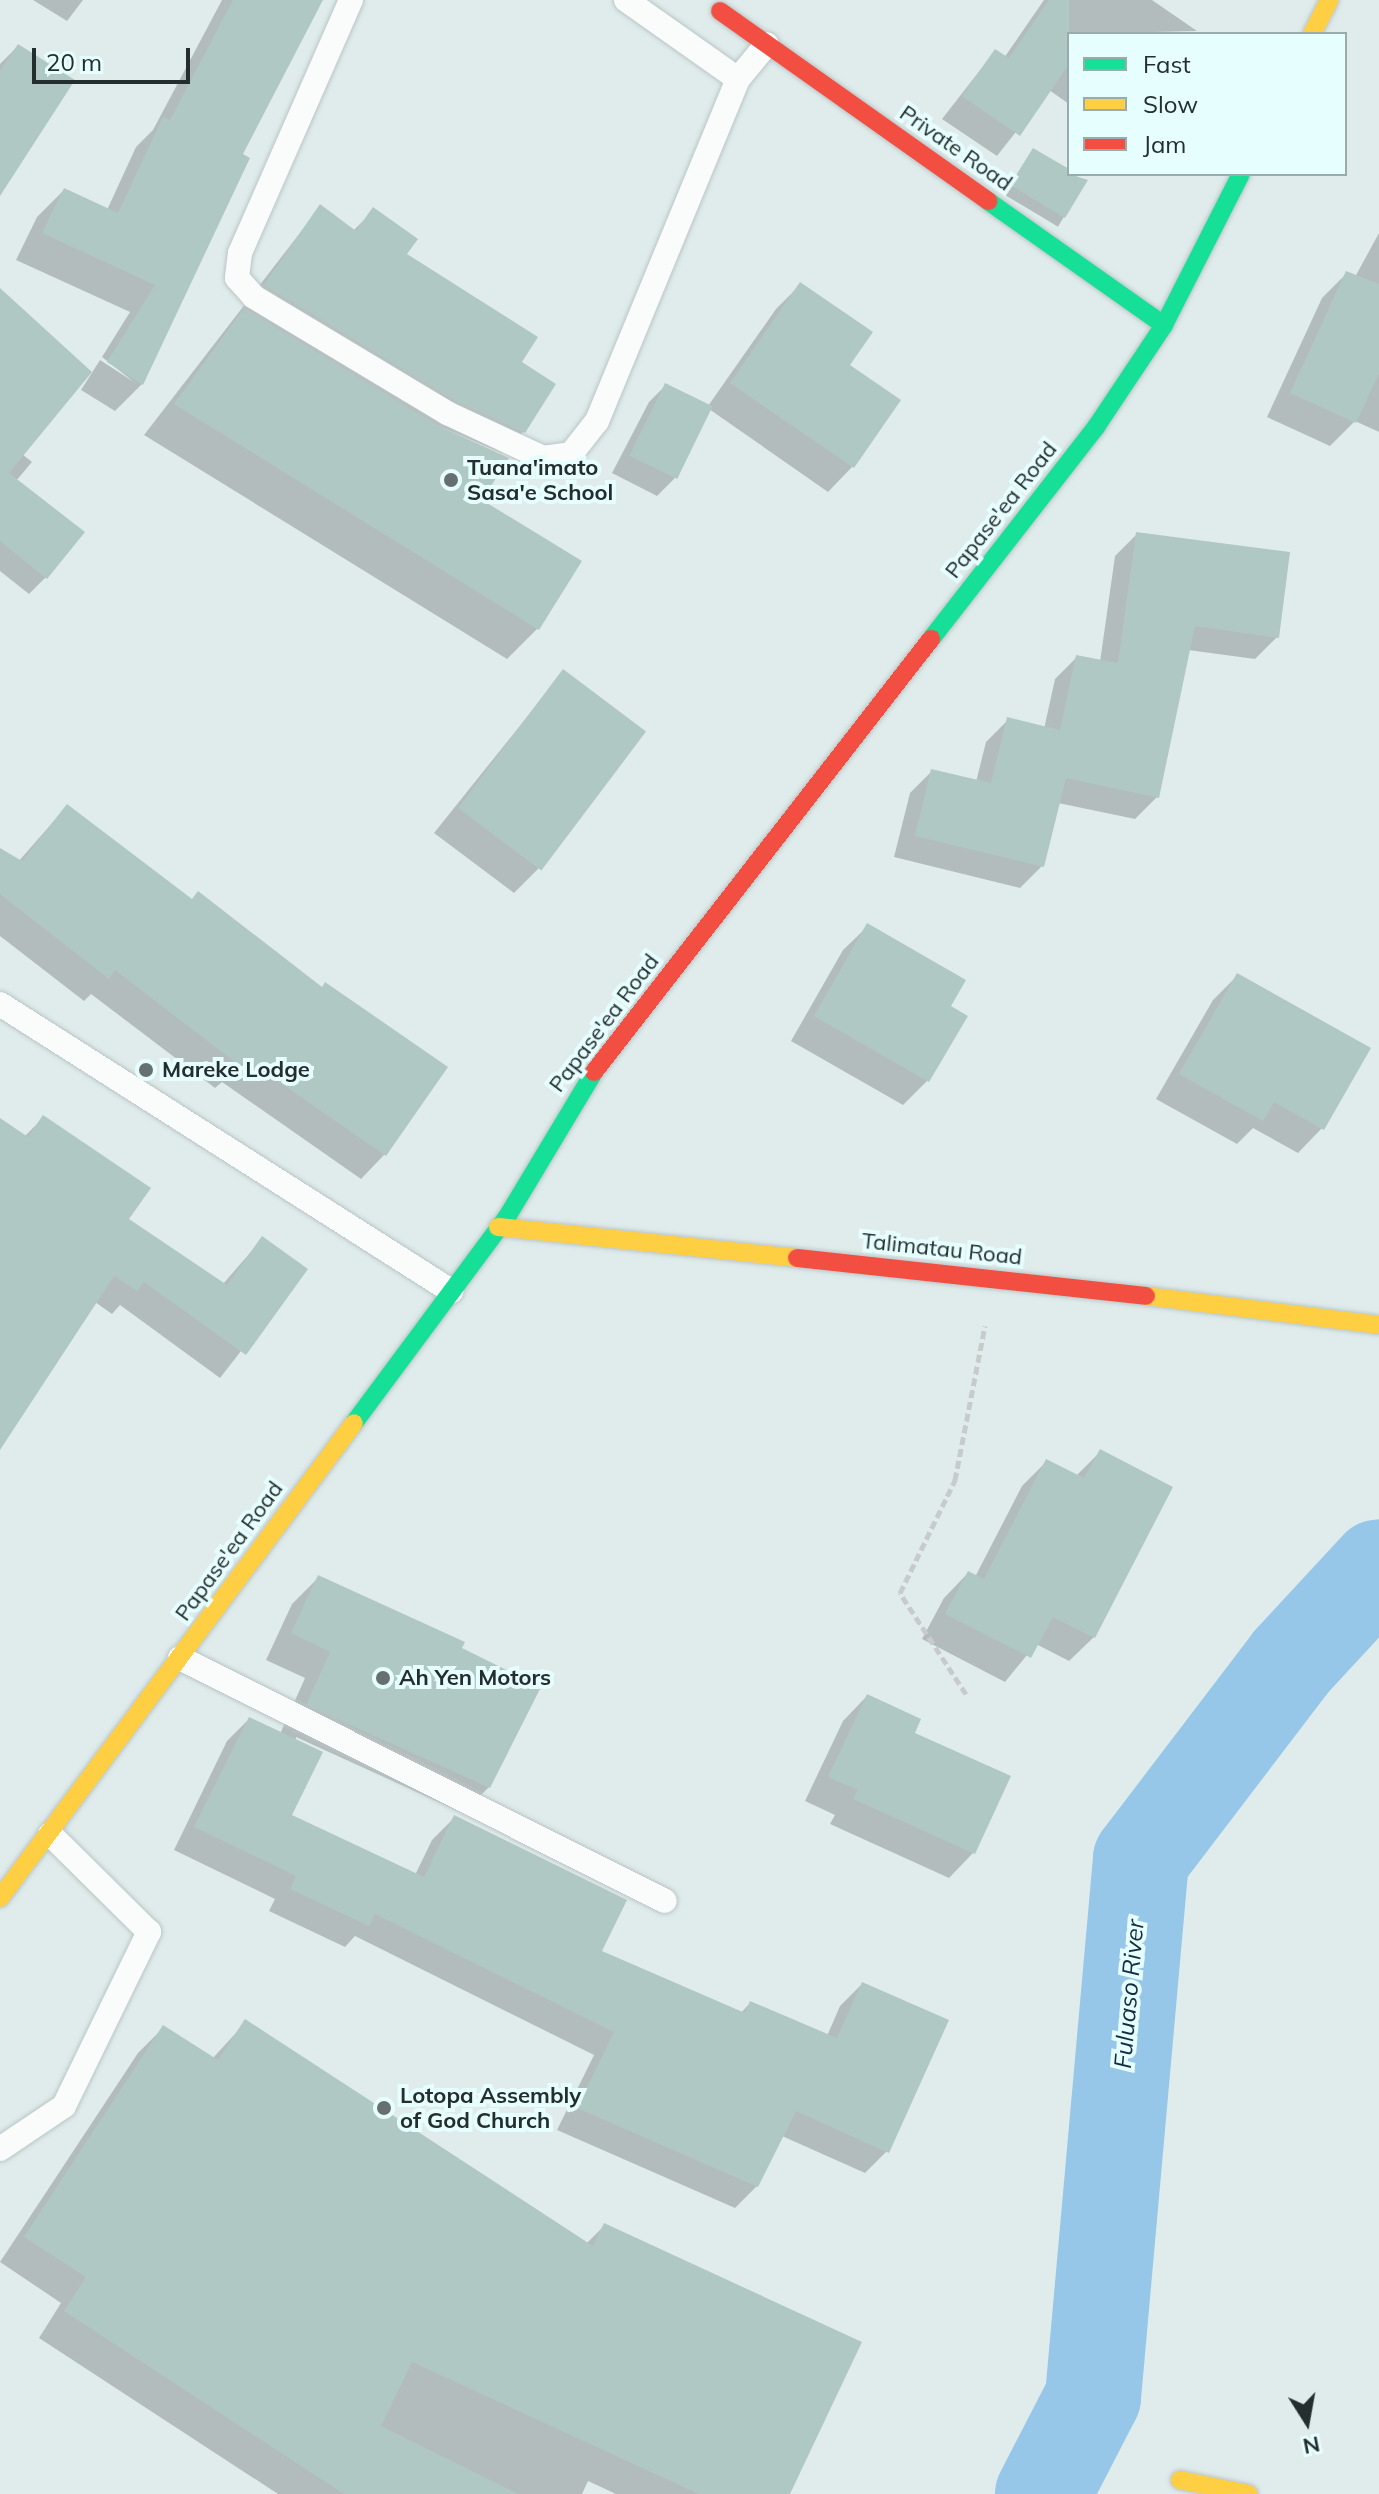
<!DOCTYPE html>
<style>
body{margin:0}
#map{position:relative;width:1379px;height:2494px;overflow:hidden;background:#e0ecec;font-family:Mulish,sans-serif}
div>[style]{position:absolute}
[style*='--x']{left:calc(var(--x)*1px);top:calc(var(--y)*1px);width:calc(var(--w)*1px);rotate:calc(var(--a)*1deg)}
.shadow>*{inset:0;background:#0003;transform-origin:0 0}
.river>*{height:96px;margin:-48px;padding:0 48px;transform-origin:48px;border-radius:48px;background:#96c7e8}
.building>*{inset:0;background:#b0c8c4;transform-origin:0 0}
.path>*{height:5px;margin-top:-2.5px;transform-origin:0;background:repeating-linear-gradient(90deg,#c8cbcb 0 8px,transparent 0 12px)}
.roads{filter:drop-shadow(0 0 2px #bbc5c6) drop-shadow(0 0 2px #bbc5c6)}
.lane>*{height:24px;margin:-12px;padding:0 12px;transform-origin:12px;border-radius:12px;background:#fafcfc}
.fast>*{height:18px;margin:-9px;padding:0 9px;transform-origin:9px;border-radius:9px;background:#16e098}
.slow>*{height:18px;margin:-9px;padding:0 9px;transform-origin:9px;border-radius:9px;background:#ffcf43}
.jam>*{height:18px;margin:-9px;padding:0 9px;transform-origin:9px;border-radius:9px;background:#f24e42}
.dots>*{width:22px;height:22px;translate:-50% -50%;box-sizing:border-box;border:4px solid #e7feff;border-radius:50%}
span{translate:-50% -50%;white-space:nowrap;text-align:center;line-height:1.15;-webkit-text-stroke:8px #e7feff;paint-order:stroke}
.street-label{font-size:22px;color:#252e2e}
.poi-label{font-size:22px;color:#252e2e;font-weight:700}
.left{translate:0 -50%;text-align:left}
.water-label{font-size:24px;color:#102d41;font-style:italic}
.legend{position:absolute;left:1067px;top:32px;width:280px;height:144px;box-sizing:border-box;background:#e7feff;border:2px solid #99abab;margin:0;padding:10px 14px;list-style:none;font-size:24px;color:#252e2e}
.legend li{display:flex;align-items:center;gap:16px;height:40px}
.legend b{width:40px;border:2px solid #99abab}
.north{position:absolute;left:1267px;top:2382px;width:80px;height:80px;-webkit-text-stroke:6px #e7feff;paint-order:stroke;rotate:169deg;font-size:22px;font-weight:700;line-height:32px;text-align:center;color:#252e2e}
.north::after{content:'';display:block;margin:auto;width:28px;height:36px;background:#252e2e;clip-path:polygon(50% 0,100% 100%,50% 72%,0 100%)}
.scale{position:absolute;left:32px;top:48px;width:158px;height:36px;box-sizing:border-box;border:4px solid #252e2e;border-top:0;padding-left:10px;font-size:24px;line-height:28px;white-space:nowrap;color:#252e2e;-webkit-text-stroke:6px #e7feff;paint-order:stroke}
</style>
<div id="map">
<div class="shadow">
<div style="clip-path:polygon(33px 0,83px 0,67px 21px)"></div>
<div style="clip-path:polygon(222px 0,321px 0,240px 155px,142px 384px,115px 411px,81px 390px,100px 360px,134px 382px,102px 357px,130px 312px,16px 260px,37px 217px,64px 190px,107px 210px,136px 147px,153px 130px)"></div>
<div style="clip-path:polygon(1044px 0,1152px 0,1197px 31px,1069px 34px,1069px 104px,1049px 90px,997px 156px,942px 119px,995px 51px,1004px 58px)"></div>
<div style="clip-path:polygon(18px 46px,0 186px,0 64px)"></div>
<div style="left:1033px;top:150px;width:61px;height:53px;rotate:31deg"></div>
<div style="clip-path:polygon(320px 207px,353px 231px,374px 210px,405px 254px,520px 363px,523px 432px,502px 453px,427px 421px,479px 500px,538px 628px,507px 659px,144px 435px)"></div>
<div style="clip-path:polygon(1379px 233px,1379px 432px,1355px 421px,1330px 446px,1267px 417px,1322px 298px,1347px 273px,1355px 277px)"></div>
<div style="clip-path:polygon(800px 285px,848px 365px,898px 401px,852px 467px,828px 492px,709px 409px,674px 479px,657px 496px,612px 473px,649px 402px,666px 385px,708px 406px,776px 309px)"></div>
<div style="clip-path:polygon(0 296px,22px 454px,32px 462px,0 500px)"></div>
<div style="clip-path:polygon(0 511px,46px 577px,29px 594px,0 571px)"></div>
<div style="clip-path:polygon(1137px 534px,1277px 637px,1255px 659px,1188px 650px,1157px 797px,1135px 819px,1058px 803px,1042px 866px,1020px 888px,894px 857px,910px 793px,932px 771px,976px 782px,986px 742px,1008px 720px,1044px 729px,1055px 679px,1077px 657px,1100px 662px,1115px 556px)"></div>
<div style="clip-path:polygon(563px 672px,538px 869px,514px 893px,434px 833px)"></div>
<div style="clip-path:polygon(67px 806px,191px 901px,445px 1068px,384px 1155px,361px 1179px,222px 1082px,215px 1088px,91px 994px,84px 1001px,0 936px,0 850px,18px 862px)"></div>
<div style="clip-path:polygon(868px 926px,949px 1007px,965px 1016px,927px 1081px,903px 1105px,791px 1041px,843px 950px)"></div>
<div style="clip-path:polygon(1237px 976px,1322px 1128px,1298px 1153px,1253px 1128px,1237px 1144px,1156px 1099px,1213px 1000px)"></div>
<div style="clip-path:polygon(43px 1118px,126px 1219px,223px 1284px,263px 1238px,305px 1269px,220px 1378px,120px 1305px,112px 1314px,95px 1302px,0 1445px,0 1121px,24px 1137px)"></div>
<div style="clip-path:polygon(1100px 1452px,1094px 1637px,1069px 1661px,1036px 1644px,1005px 1682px,922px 1639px,944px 1598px,968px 1573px,975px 1577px,1022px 1486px,1047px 1461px,1076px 1476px)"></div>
<div style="clip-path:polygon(318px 1578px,459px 1649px,489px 1787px,463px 1813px,296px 1737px,289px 1816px,415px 1875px,432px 1840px,454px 1818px,599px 1952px,740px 2014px,750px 2003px,827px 2036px,840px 2006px,862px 1984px,887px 2151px,865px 2173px,782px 2136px,757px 2186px,735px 2208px,557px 2130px,594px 2055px,355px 1936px,345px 1947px,269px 1911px,275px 1899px,174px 1850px,227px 1741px,249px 1719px,280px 1734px,305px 1678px,266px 1660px,292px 1604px)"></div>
<div style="clip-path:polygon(867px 1696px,913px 1734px,1008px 1777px,973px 1853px,949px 1878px,830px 1824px,835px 1815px,805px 1801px,843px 1721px)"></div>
<div style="clip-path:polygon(246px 2022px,586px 2244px,604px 2226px,788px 2494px,616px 2494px,588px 2481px,582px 2494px,278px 2494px,39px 2338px,61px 2303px,0 2262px,138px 2053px,164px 2027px,212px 2059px)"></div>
</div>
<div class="river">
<div style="--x:1043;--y:2494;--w:109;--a:-62.7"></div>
<div style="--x:1093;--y:2397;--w:540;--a:-84.9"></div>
<div style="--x:1141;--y:1859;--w:248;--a:-52.7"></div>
<div style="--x:1291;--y:1662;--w:129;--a:-47.2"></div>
</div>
<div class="building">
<div style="clip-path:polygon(233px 0,323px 0,243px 154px,250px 158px,143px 385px,107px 362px,155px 285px,42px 233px,64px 188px,118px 213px,163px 117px,170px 120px)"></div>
<div style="clip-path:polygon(1049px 0,1069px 0,1069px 64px,1020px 136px,962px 96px,995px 49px,1009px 58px)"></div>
<div style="clip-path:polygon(18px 44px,75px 80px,0 196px,0 71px)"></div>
<div style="clip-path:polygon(1033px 148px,1069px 169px,1069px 174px,1088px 180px,1065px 218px,1010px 185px)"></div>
<div style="clip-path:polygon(320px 204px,356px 231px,373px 207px,418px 239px,407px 254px,538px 337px,522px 362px,556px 384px,525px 433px,454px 400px,264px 285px)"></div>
<div style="clip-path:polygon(1346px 271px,1379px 284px,1379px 373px,1356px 423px,1290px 393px)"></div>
<div style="clip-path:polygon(800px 282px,873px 332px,850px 365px,901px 400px,854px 468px,730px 383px)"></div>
<div style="clip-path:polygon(0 288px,92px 372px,9px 473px,85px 532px,47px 579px,0 541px)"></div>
<div style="clip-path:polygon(244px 308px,439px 426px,509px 458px,482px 500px,582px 561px,539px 630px,174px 404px)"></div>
<div style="left:665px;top:383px;width:53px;height:81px;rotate:26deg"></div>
<div style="clip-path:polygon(1136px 532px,1290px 552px,1279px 638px,1195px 626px,1159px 798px,1066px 778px,1044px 867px,915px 836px,931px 769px,991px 783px,1007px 717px,1060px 730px,1076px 655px,1118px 663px)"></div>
<div style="left:563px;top:669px;width:104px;height:174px;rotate:37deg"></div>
<div style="clip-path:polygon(67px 804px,192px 899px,198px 891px,322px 987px,325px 982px,448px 1067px,386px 1156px,246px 1059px,240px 1066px,115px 970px,109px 979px,0 894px,0 848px,22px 861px)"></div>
<div style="clip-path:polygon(867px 923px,966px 980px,951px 1006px,968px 1016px,929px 1082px,814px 1016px)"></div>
<div style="clip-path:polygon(1237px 973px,1371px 1048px,1324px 1130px,1274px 1102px,1263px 1121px,1179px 1074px)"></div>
<div style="clip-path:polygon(43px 1115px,151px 1188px,129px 1219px,227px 1285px,262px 1236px,308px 1269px,246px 1355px,144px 1282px,137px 1291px,114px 1276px,0 1450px,0 1118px,28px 1137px)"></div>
<div style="clip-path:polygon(1100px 1449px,1173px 1487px,1095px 1638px,1053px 1617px,1031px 1658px,945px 1614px,968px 1571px,984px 1579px,1046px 1459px,1084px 1478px)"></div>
<div style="clip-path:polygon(318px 1575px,465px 1642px,462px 1648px,541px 1687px,490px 1788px,306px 1705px,330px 1652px,291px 1633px)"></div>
<div style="clip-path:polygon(867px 1694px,921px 1719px,915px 1733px,1011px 1776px,975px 1854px,853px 1799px,858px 1790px,828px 1777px)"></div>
<div style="clip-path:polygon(249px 1717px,323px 1752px,292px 1815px,424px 1877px,454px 1815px,627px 1900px,602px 1951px,745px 2013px,750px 2001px,837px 2038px,862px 1982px,949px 2020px,889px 2153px,796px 2111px,758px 2187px,577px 2108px,614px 2032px,375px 1914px,369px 1926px,290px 1889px,296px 1876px,194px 1827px)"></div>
<div style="clip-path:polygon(245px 2019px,593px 2246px,604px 2223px,862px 2342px,790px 2494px,699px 2494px,412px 2362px,381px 2426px,518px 2494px,344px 2494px,64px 2311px,86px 2277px,24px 2237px,163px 2025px,218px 2060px)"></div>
</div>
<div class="path">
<div style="--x:966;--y:1694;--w:121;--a:-123.2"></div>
<div style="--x:900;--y:1593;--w:126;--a:-64"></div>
<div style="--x:955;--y:1480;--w:157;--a:-79"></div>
</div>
<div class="roads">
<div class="lane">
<div style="--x:351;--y:0;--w:276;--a:113.7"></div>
<div style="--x:240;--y:253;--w:25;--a:97"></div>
<div style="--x:237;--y:278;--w:25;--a:48"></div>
<div style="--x:254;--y:297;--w:225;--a:31"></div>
<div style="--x:447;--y:413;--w:106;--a:25.1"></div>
<div style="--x:543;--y:458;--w:28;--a:-8"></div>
<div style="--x:571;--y:454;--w:42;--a:-51.8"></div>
<div style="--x:597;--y:421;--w:370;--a:-67.6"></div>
<div style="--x:738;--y:79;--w:45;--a:-50.4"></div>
<div style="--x:626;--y:0;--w:137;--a:35.2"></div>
<div style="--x:0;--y:1004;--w:535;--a:32.47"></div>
<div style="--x:180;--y:1658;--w:542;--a:26.61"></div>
<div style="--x:0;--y:2149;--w:77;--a:-33.9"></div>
<div style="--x:64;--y:2106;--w:194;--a:-64"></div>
<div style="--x:149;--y:1932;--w:139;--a:-135.3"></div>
</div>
<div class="fast">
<div style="--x:988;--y:201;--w:215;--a:35.2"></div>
<div style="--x:931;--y:639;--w:269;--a:-52.1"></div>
<div style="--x:1096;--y:427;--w:123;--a:-56.3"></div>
<div style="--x:1164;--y:325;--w:169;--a:-63"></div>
<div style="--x:354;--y:1423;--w:257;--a:-53.4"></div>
<div style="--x:507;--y:1217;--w:169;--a:-59"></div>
</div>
<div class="slow">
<div style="--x:1312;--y:34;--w:38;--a:-63"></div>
<div style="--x:498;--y:1227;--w:301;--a:5.9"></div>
<div style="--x:1146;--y:1296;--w:235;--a:7.1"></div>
<div style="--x:0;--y:1898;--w:592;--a:-53.3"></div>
<div style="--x:1180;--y:2480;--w:70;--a:11.5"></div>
</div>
<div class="jam">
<div style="--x:720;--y:11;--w:329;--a:35.3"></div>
<div style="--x:594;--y:1072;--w:549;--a:-52.11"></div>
<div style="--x:797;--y:1258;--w:351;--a:6.2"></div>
</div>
</div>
<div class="dots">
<div style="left:451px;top:480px;background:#667070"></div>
<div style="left:146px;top:1070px;background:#667070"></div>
<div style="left:383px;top:1678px;background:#667070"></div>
<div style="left:384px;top:2108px;background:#667070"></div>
</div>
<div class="street-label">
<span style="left:956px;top:148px;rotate:35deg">Private Road</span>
<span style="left:1001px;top:510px;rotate:-52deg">Papase'ea Road</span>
<span style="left:604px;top:1023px;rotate:-53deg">Papase'ea Road</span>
<span style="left:942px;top:1249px;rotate:6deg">Talimatau Road</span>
<span style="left:229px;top:1551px;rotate:-54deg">Papase'ea Road</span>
</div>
<div class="poi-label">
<span class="left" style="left:467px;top:480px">Tuana'imato<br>Sasa'e School</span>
<span class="left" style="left:162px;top:1070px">Mareke Lodge</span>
<span class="left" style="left:399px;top:1678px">Ah Yen Motors</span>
<span class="left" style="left:400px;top:2108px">Lotopa Assembly<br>of God Church</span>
</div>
<div class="water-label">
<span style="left:1129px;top:1994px;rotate:-85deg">Fuluaso River</span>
</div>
<ul class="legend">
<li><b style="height:10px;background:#16e098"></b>Fast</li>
<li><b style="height:10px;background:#ffcf43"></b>Slow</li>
<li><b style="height:10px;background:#f24e42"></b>Jam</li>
</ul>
<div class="north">N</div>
<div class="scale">20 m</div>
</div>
